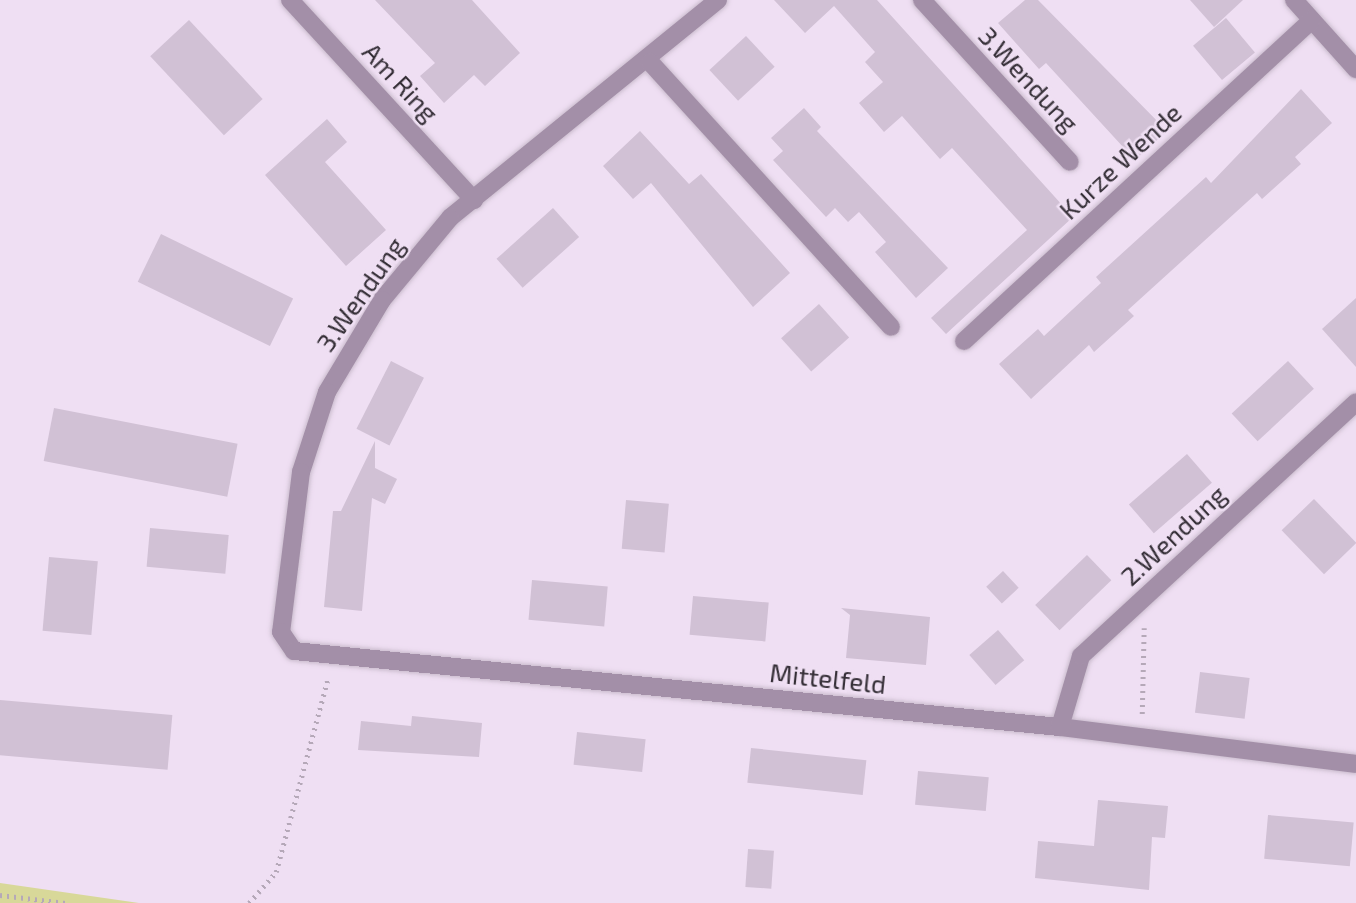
<!DOCTYPE html>
<style>
body{margin:0}
#map{position:relative;width:1356px;height:903px;overflow:hidden;background:#efdff3;font-family:"Exo 2",sans-serif}
div>[style]{position:absolute}
[style*='--x']{left:calc(var(--x)*1px);top:calc(var(--y)*1px);width:calc(var(--w)*1px);rotate:calc(var(--a)*1deg)}
.green>*{inset:0;background:#d8d899}
.building>*{inset:0;background:#d1c1d5;transform-origin:0 0}
.path>*{height:4.5px;margin-top:-2.25px;transform-origin:0;background:repeating-linear-gradient(90deg,#b5a8b8 0 2px,transparent 0 7px)}
.roads{filter:drop-shadow(0 0 2px #cabccd) drop-shadow(0 0 2px #cabccd)}
.street>*{height:18px;margin:-9px;padding:0 9px;transform-origin:9px;border-radius:9px;background:#a38fa8}
span{translate:-50% -50%;white-space:nowrap;text-align:center;line-height:1.15;-webkit-text-stroke:5px #efdff3;paint-order:stroke}
.street-label{font-size:26px;color:#342e36}
</style>
<div id="map">
<div class="green">
<div style="clip-path:polygon(0 883px,139px 903px,0 903px)"></div>
</div>
<div class="building">
<div style="clip-path:polygon(375px 0,472px 0,520px 53px,485px 86px,474px 75px,444px 103px,420px 76px,435px 63px)"></div>
<div style="clip-path:polygon(774px 0,877px 0,1073px 217px,946px 334px,931px 318px,1027px 230px,952px 148px,940px 159px,902px 116px,884px 132px,859px 103px,883px 82px,865px 62px,875px 52px,834px 6px,805px 33px)"></div>
<div style="clip-path:polygon(1025px 0,1038px 0,1167px 131px,1135px 160px,1046px 63px,1039px 69px,998px 23px)"></div>
<div style="clip-path:polygon(1190px 0,1243px 0,1214px 27px)"></div>
<div style="left:1226px;top:18px;width:45px;height:43px;rotate:50deg"></div>
<div style="left:189px;top:20px;width:108px;height:53px;rotate:47deg"></div>
<div style="left:746px;top:36px;width:42px;height:50px;rotate:47deg"></div>
<div style="clip-path:polygon(1301px 89px,1332px 123px,1295px 157px,1301px 164px,1262px 199px,1257px 193px,1128px 310px,1134px 316px,1094px 352px,1089px 345px,1031px 399px,999px 364px,1038px 329px,1044px 336px,1101px 283px,1096px 277px,1206px 177px,1211px 183px)"></div>
<div style="clip-path:polygon(804px 108px,821px 127px,817px 131px,948px 268px,916px 298px,875px 252px,886px 242px,859px 212px,848px 222px,835px 208px,826px 217px,773px 160px,783px 151px,771px 138px)"></div>
<div style="clip-path:polygon(327px 119px,347px 142px,325px 162px,386px 230px,346px 266px,265px 175px)"></div>
<div style="clip-path:polygon(640px 131px,689px 184px,701px 174px,790px 273px,753px 307px,651px 183px,633px 199px,603px 166px)"></div>
<div style="left:553px;top:208px;width:39px;height:76px;rotate:48deg"></div>
<div style="left:161px;top:234px;width:147px;height:53px;rotate:26deg"></div>
<div style="clip-path:polygon(1356px 298px,1356px 367px,1322px 329px)"></div>
<div style="left:819px;top:304px;width:45px;height:51px;rotate:48deg"></div>
<div style="left:391px;top:361px;width:37px;height:76px;rotate:27deg"></div>
<div style="left:1288px;top:361px;width:38px;height:77px;rotate:47deg"></div>
<div style="left:54px;top:408px;width:187px;height:54px;rotate:11deg"></div>
<div style="clip-path:polygon(375px 441px,375px 468px,397px 479px,385px 504px,372px 498px,362px 611px,324px 607px,333px 511px,341px 511px)"></div>
<div style="left:1187px;top:454px;width:38px;height:77px;rotate:49deg"></div>
<div style="left:1314px;top:499px;width:61px;height:45px;rotate:46deg"></div>
<div style="left:626px;top:500px;width:43px;height:49px;rotate:5deg"></div>
<div style="left:150px;top:528px;width:79px;height:39px;rotate:5deg"></div>
<div style="left:1087px;top:555px;width:35px;height:72px;rotate:46deg"></div>
<div style="left:49px;top:557px;width:49px;height:74px;rotate:5deg"></div>
<div style="left:1003px;top:571px;width:23px;height:23px;rotate:47deg"></div>
<div style="left:532px;top:580px;width:76px;height:40px;rotate:5deg"></div>
<div style="left:693px;top:596px;width:76px;height:39px;rotate:5deg"></div>
<div style="clip-path:polygon(841px 608px,930px 617px,926px 665px,846px 658px,850px 615px)"></div>
<div style="left:998px;top:630px;width:40px;height:38px;rotate:49deg"></div>
<div style="left:1200px;top:672px;width:50px;height:41px;rotate:7deg"></div>
<div style="left:0;top:700px;width:173px;height:55px;rotate:5deg"></div>
<div style="clip-path:polygon(412px 716px,482px 723px,479px 757px,358px 750px,361px 721px,411px 726px)"></div>
<div style="left:577px;top:732px;width:69px;height:33px;rotate:6deg"></div>
<div style="left:751px;top:748px;width:116px;height:35px;rotate:6deg"></div>
<div style="left:918px;top:771px;width:71px;height:34px;rotate:5deg"></div>
<div style="clip-path:polygon(1098px 800px,1168px 806px,1165px 838px,1152px 837px,1149px 890px,1035px 878px,1038px 841px,1094px 846px)"></div>
<div style="left:1268px;top:815px;width:86px;height:44px;rotate:5deg"></div>
<div style="left:748px;top:849px;width:26px;height:38px;rotate:4deg"></div>
</div>
<div class="path">
<div style="--x:1142;--y:714;--w:86;--a:-88.7"></div>
<div style="--x:0;--y:895;--w:66;--a:6.9"></div>
<div style="--x:249;--y:903;--w:41;--a:-48.9"></div>
<div style="--x:276;--y:872;--w:201;--a:-75"></div>
</div>
<div class="roads">
<div class="street">
<div style="--x:290;--y:0;--w:272;--a:47.4"></div>
<div style="--x:718;--y:0;--w:345;--a:140.9"></div>
<div style="--x:450;--y:218;--w:107;--a:129.7"></div>
<div style="--x:382;--y:300;--w:107;--a:120.9"></div>
<div style="--x:327;--y:392;--w:84;--a:108"></div>
<div style="--x:301;--y:472;--w:161;--a:97.1"></div>
<div style="--x:281;--y:632;--w:23;--a:56"></div>
<div style="--x:294;--y:651;--w:770;--a:5.67"></div>
<div style="--x:1060;--y:727;--w:298;--a:7.1"></div>
<div style="--x:922;--y:0;--w:219;--a:47.6"></div>
<div style="--x:1294;--y:0;--w:93;--a:48.1"></div>
<div style="--x:650;--y:62;--w:358;--a:47.7"></div>
<div style="--x:964;--y:341;--w:473;--a:-42.7"></div>
<div style="--x:1060;--y:727;--w:74;--a:-73.5"></div>
<div style="--x:1081;--y:656;--w:374;--a:-42.7"></div>
</div>
</div>
<div class="street-label">
<span style="left:1029px;top:79px;rotate:47deg">3.Wendung</span>
<span style="left:401px;top:82px;rotate:47deg">Am Ring</span>
<span style="left:1120px;top:161px;rotate:-43deg">Kurze Wende</span>
<span style="left:360px;top:294px;rotate:-55deg">3.Wendung</span>
<span style="left:1173px;top:535px;rotate:-43deg">2.Wendung</span>
<span style="left:828px;top:678px;rotate:6deg">Mittelfeld</span>
</div>
</div>
